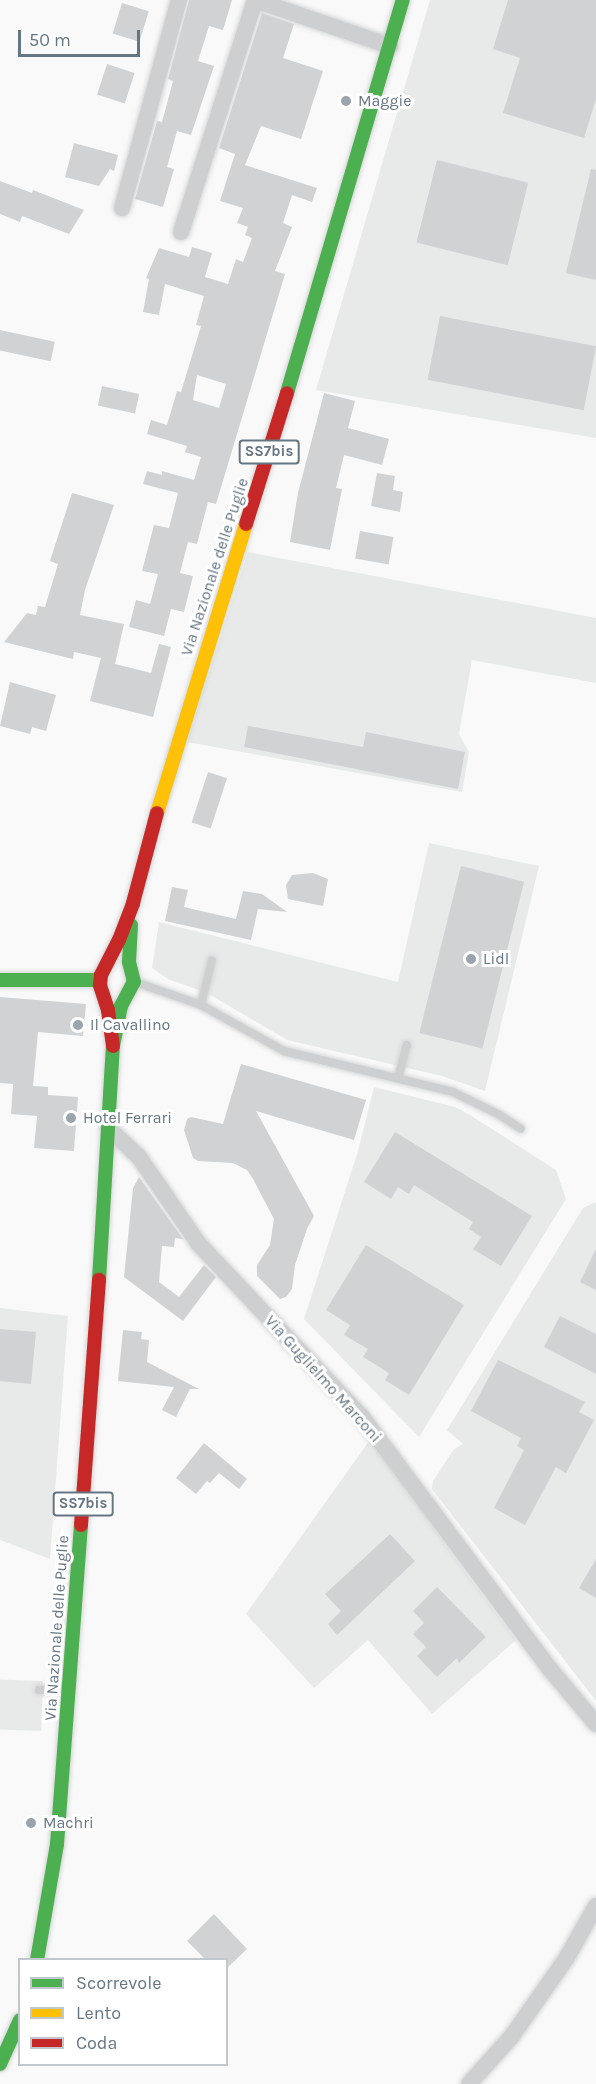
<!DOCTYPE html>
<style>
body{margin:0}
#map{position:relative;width:596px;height:2084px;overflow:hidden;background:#f9f9f9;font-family:Karla,sans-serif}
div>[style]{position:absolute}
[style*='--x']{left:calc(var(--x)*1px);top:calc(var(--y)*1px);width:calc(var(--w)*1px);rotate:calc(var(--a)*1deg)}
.built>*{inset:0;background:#e8e9e9;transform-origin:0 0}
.building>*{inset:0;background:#d0d2d3;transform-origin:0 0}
.roads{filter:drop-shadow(0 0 2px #d5d6d7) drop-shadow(0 0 2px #d5d6d7)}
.lane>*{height:8px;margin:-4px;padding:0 4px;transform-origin:4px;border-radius:4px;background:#cecfd0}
.street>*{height:16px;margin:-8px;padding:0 8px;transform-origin:8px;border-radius:8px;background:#cecfd0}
.fast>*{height:14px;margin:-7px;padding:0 7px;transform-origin:7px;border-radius:7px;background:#4caf50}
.slow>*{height:14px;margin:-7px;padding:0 7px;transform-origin:7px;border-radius:7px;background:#ffc107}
.jam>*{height:14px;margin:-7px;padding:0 7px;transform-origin:7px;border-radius:7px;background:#c62828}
.dots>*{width:16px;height:16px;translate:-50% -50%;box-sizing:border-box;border:3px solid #fff;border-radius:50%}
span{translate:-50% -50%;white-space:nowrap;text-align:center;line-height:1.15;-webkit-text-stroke:6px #fff;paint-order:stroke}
.shield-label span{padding:2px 4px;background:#fff;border:2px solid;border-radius:4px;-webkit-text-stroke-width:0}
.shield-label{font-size:15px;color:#657683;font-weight:700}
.poi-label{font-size:16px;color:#657683}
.left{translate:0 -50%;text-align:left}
.street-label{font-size:16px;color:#657683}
.legend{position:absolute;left:18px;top:1958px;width:210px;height:108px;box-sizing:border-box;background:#fff;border:2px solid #c1c8cd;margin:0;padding:8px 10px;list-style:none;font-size:18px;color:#657683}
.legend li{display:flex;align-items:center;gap:12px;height:30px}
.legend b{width:30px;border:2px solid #c1c8cd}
.scale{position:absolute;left:18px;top:30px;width:122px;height:27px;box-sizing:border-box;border:3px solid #657683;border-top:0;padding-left:8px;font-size:18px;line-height:21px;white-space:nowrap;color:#657683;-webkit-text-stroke:4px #fff;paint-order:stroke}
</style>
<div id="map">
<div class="built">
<div style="clip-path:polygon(430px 0,596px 0,596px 438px,316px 390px)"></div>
<div style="clip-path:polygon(248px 552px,596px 618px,596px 683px,472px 660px,459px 734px,469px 752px,462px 792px,187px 742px)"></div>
<div style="clip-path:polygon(429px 843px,539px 866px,485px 1091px,442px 1076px,287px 1040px,207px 993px,168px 979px,152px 968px,159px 922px,398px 982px)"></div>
<div style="clip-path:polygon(374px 1087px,455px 1107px,470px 1115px,556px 1170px,566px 1199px,419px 1437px,304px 1319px,358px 1151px)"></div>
<div style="clip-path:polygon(596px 1202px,596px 1701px,432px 1489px,433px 1481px,454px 1449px,463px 1444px,447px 1430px,583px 1208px)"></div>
<div style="clip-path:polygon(0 1308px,68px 1316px,50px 1559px,0 1540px)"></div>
<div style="clip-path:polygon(372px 1437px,454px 1557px,516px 1640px,432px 1714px,368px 1640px,314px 1688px,246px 1614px)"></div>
<div style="left:43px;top:1681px;width:50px;height:43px;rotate:92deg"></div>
</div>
<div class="building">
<div style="clip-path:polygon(189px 0,232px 0,223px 30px,209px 26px,198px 61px,214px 66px,191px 135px,177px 131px,167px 167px,174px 169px,163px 207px,135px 199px,157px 121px,162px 122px,173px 81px,168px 79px)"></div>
<div style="clip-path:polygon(508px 0,596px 0,596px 99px,584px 138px,503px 113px,520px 58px,493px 49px)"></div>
<div style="left:122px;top:3px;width:28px;height:32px;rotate:17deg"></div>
<div style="clip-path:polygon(evenodd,262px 13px,294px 24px,283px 58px,323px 71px,301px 139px,261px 126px,245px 165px,317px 188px,312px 202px,292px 195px,283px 223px,292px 227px,275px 271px,285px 274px,216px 504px,208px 502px,197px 544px,188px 542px,180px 573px,193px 576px,184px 612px,171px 609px,164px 636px,129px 627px,136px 600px,150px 604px,158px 574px,142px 571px,154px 525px,169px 528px,178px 493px,143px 484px,147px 471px,162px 475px,162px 471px,194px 480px,201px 457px,185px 452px,187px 446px,147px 434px,151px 420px,167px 425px,177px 391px,181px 392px,201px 326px,196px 325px,204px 296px,165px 284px,159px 315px,143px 312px,149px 279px,146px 278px,159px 248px,189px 257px,192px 247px,212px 253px,205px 277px,228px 284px,236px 259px,243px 262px,252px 238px,245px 235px,248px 227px,237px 223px,243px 208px,220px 201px,235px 154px,219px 148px,262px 13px,197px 375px,226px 384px,219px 408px,193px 400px,197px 375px)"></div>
<div style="left:107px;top:64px;width:29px;height:32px;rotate:18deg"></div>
<div style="clip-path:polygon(74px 143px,118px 155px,114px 171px,110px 169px,99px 186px,65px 177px)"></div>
<div style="left:437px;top:160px;width:94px;height:85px;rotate:14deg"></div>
<div style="clip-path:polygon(591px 169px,596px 170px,596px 280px,566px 273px)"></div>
<div style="clip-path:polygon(0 181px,32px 193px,33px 190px,84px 210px,69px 234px,22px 216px,20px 222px,0 214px)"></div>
<div style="left:440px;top:316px;width:159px;height:65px;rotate:11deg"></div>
<div style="left:0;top:330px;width:56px;height:20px;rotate:12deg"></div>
<div style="left:102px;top:386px;width:38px;height:20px;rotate:12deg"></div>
<div style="clip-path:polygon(324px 393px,355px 401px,348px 428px,389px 439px,382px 465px,344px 455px,336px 488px,342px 489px,330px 550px,290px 542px,298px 493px)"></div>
<div style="clip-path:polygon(377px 473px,395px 476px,393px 490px,403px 492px,400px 512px,371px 506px)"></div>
<div style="clip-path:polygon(72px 493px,114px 505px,85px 590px,80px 615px,124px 624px,115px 664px,151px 673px,159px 644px,171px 647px,153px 717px,90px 701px,101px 658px,74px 652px,73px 659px,4px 642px,27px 613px,36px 615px,38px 606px,45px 607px,58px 564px,50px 561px)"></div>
<div style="left:360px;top:531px;width:34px;height:28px;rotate:10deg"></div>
<div style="clip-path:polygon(10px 682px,56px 695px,46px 731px,32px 727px,30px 734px,0 726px)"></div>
<div style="clip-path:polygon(248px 726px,363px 747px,366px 732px,465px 752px,458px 789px,244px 747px)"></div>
<div style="left:208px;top:772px;width:20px;height:53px;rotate:18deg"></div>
<div style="left:461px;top:866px;width:65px;height:172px;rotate:14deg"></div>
<div style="clip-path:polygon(313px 873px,328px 879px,323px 906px,288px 899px,286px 885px,292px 875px)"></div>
<div style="clip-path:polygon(172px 887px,188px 890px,184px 907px,236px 919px,243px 891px,262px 894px,287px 912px,258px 909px,251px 940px,165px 921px)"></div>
<div style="clip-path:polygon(0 997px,86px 1004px,83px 1036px,38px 1032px,33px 1086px,48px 1087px,48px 1095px,78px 1097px,74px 1151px,34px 1148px,37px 1116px,11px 1114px,13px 1084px,0 1083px)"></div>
<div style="clip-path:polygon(241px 1064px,366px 1100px,354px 1140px,256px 1111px,314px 1216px,307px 1229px,295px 1265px,292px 1289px,286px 1297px,280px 1299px,257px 1276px,257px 1265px,270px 1245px,274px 1219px,253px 1179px,247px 1170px,233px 1163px,198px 1161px,193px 1158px,184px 1130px,187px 1119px,191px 1117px,223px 1124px)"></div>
<div style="clip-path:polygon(395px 1132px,532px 1216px,501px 1266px,473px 1249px,481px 1237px,469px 1229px,473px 1222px,414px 1185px,409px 1194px,398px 1187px,391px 1199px,364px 1182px)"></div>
<div style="clip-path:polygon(139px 1177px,183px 1239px,175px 1238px,174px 1247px,162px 1246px,159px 1282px,179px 1297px,204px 1265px,216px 1277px,183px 1321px,124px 1277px,133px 1188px)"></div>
<div style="clip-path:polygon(366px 1245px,464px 1305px,409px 1395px,385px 1380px,389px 1373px,363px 1357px,368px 1349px,344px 1335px,350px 1325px,326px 1310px)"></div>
<div style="clip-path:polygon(596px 1249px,596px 1290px,580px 1282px)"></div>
<div style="clip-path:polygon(560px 1316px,596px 1334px,596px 1374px,544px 1347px)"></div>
<div style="clip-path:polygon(0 1329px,36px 1332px,31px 1384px,0 1381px)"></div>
<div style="clip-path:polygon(123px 1330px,142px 1332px,141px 1339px,149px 1340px,147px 1362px,199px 1389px,190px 1389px,176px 1417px,162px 1410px,174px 1387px,118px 1381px)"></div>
<div style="clip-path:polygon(498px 1360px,585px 1402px,579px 1412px,594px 1420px,566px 1473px,556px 1467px,525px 1525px,494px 1508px,524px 1450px,517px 1446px,521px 1438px,471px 1411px)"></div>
<div style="clip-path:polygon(204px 1443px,247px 1479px,239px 1489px,219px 1473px,210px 1483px,207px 1481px,196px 1494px,176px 1478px)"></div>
<div style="clip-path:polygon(390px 1534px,415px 1561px,337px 1635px,328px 1624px,341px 1611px,325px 1594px)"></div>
<div style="clip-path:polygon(596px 1559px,596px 1598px,579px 1588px)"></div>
<div style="clip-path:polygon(437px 1587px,486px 1637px,459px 1663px,457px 1658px,437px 1677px,417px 1656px,426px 1647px,413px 1634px,424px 1623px,413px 1611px)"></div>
<div style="clip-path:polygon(214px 1914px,247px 1949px,226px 1969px,226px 1959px,205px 1959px,187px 1941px)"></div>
</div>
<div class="roads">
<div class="lane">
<div style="--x:138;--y:983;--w:67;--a:19.2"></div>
<div style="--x:201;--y:1005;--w:95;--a:29"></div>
<div style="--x:284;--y:1051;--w:174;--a:13.6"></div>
<div style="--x:453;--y:1092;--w:50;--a:26.1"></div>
<div style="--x:498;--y:1114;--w:27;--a:33"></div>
<div style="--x:201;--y:1005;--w:46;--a:-76.3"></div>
<div style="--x:398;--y:1078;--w:34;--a:-75"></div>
<div style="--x:39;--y:1690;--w:26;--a:-2"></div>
</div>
<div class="street">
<div style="--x:255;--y:0;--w:143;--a:18.8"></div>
<div style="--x:122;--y:208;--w:216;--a:-74.7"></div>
<div style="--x:181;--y:232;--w:244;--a:-72.3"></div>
<div style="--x:108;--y:1128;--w:42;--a:43.1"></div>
<div style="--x:139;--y:1157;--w:104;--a:55.5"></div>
<div style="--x:198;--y:1243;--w:239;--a:46.7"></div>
<div style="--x:362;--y:1417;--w:313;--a:53.3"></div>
<div style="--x:549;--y:1668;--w:73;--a:50"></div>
<div style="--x:469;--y:2084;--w:64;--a:-48.1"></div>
<div style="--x:512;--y:2036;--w:94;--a:-55"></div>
<div style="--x:566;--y:1959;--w:61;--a:-60.5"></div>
</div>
<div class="fast">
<div style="--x:287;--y:393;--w:410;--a:-73.6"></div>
<div style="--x:0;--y:980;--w:100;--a:0"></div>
<div style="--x:99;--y:1280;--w:234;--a:-86.6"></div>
<div style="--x:113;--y:1046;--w:41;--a:-78.7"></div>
<div style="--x:121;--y:1006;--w:27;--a:-62"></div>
<div style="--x:134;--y:982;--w:21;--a:-104"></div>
<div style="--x:129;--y:962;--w:37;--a:-87"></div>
<div style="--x:37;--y:1960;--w:118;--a:-80.2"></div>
<div style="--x:57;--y:1844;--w:320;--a:-85.7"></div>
<div style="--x:0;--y:2064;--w:48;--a:-65.6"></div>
</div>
<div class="slow">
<div style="--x:157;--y:813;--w:302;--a:-72.9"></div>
</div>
<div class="jam">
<div style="--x:246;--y:524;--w:137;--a:-72.6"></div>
<div style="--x:113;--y:1046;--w:36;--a:-98"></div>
<div style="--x:108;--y:1010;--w:26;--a:-108"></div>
<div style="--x:100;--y:985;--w:10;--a:-84"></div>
<div style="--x:101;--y:975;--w:39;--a:-63"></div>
<div style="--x:119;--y:940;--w:40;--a:-69"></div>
<div style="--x:133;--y:903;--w:93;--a:-75.1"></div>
<div style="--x:81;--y:1525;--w:246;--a:-85.8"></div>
</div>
</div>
<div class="dots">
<div style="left:346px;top:101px;background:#99a4ac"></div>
<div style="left:471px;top:959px;background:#99a4ac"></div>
<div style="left:78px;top:1025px;background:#99a4ac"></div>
<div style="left:71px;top:1118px;background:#99a4ac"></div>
<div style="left:31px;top:1823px;background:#99a4ac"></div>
</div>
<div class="shield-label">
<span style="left:269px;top:452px">SS7bis</span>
<span style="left:83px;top:1504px">SS7bis</span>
</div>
<div class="poi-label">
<span class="left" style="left:358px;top:101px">Maggie</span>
<span class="left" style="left:483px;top:959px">Lidl</span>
<span class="left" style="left:90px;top:1025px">Il Cavallino</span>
<span class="left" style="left:83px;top:1118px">Hotel Ferrari</span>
<span class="left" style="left:43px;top:1823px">Machri</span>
</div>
<div class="street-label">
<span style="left:215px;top:567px;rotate:-72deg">Via Nazionale delle Puglie</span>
<span style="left:323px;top:1379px;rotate:48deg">Via Guglielmo Marconi</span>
<span style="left:57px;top:1628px;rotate:-86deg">Via Nazionale delle Puglie</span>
</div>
<ul class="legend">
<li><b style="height:8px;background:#4caf50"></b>Scorrevole</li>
<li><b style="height:8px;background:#ffc107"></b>Lento</li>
<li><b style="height:8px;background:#c62828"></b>Coda</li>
</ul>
<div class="scale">50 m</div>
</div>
